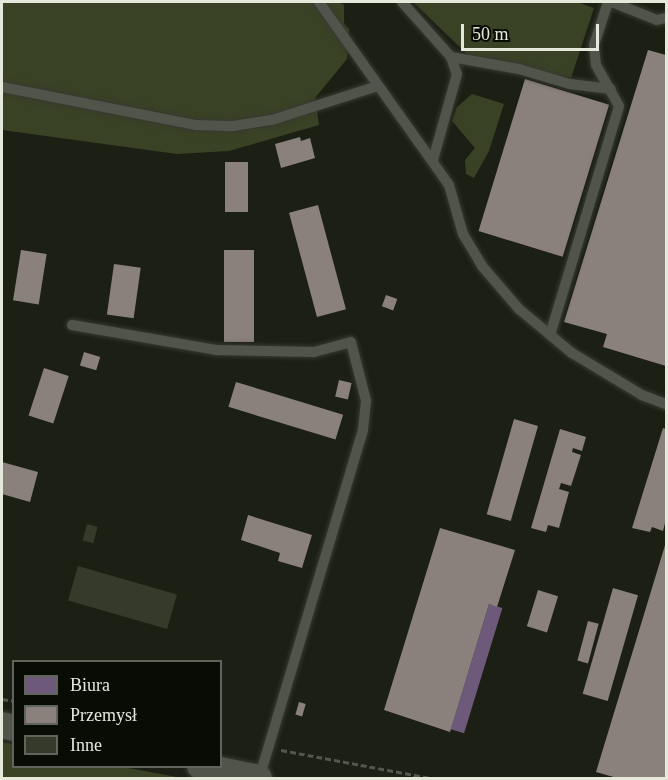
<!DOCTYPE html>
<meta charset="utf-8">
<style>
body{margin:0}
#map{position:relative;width:668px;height:780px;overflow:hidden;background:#1c1f14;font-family:"Times New Roman",serif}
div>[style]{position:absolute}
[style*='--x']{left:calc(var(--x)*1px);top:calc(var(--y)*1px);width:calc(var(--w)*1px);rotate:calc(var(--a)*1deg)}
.green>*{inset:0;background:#3a4225}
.offices>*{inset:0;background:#6d597a;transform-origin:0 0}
.industry>*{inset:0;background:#8a817c;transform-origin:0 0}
.building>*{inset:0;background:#353a2a;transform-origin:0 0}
.path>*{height:3px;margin-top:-1.5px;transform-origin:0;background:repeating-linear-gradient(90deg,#53554e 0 6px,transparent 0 9px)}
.roads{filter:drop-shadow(0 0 2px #363a31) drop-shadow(0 0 2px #363a31)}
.service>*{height:10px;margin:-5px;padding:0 5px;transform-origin:5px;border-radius:5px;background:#51544b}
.tertiary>*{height:26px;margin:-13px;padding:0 13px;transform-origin:13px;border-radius:13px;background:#51544b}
span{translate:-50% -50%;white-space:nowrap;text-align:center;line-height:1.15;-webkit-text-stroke:6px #090c05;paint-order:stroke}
.frame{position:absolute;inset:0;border:3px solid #e4e9dc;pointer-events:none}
.legend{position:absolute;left:12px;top:660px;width:210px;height:108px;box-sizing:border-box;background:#090c05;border:2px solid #61645b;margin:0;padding:8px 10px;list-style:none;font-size:18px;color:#e4e9dc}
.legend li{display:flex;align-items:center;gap:12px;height:30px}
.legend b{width:30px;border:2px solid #61645b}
.scale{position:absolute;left:461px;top:24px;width:138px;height:27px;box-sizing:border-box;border:3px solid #e4e9dc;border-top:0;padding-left:8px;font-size:18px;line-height:21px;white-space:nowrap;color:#e4e9dc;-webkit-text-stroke:4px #090c05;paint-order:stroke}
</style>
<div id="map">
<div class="green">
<div style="clip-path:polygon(2px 2px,339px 2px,344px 5px,344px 24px,349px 29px,347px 59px,315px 98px,319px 125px,229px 151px,177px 154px,2px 130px)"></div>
<div style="clip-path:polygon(413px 2px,577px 2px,594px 8px,571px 78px,468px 55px)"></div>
<div style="clip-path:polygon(472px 94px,504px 104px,489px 151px,474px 178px,466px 174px,465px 160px,475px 148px,452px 121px,457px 107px)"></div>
<div style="clip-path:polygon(2px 742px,13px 744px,14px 766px,123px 767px,182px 778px,2px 778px)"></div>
</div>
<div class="offices">
<div style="left:489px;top:604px;width:14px;height:131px;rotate:17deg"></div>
</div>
<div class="industry">
<div style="clip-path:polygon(648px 50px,666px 55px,666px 366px,603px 347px,607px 334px,564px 322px)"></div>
<div style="left:525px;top:79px;width:88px;height:159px;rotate:17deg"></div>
<div style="clip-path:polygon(300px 137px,301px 141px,310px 138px,315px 158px,281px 168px,275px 144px)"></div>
<div style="left:225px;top:162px;width:23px;height:50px"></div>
<div style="left:318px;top:205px;width:108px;height:30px;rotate:75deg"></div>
<div style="left:21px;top:250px;width:26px;height:51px;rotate:9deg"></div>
<div style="left:224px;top:250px;width:30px;height:92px"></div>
<div style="left:114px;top:264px;width:27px;height:51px;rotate:8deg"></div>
<div style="left:386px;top:295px;width:12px;height:12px;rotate:20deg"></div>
<div style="left:84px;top:352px;width:17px;height:14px;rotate:17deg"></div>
<div style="left:44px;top:368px;width:26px;height:50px;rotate:18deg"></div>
<div style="left:339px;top:380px;width:13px;height:17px;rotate:13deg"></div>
<div style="left:236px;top:382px;width:112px;height:26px;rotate:17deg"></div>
<div style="left:514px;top:419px;width:25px;height:99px;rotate:16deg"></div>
<div style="clip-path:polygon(663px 428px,666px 429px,666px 519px,663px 531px,652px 527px,650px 532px,632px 528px)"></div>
<div style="clip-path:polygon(560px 429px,586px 437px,582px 451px,573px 448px,572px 452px,581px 455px,571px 486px,561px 483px,559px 489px,569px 492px,559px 528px,548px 525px,546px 532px,531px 528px)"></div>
<div style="clip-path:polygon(2px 462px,38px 472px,30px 502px,2px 494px)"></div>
<div style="clip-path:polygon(248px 515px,312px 535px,302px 568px,278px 561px,280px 553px,241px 540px)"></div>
<div style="clip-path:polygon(440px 528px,515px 550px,497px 607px,489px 604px,450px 732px,384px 710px)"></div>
<div style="clip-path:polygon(666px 542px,666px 778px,617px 778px,596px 772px)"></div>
<div style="left:613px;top:588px;width:26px;height:110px;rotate:16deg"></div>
<div style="left:538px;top:590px;width:21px;height:38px;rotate:17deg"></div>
<div style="left:588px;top:621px;width:11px;height:41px;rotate:15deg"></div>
<div style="left:299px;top:702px;width:7px;height:13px;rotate:16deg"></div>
</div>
<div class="building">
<div style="left:87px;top:524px;width:11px;height:17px;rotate:15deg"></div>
<div style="left:78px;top:566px;width:103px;height:36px;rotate:16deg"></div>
</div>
<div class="path">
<div style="--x:2;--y:699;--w:12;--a:9"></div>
<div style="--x:281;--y:750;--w:152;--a:10.6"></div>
</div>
<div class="roads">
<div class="service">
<div style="--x:319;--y:2;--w:224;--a:54.6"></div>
<div style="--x:449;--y:185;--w:51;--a:74.1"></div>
<div style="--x:463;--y:234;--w:37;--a:59"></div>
<div style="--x:482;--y:266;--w:57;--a:49.3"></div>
<div style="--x:519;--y:309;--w:69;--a:39.7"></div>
<div style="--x:572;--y:353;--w:82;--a:31"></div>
<div style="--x:642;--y:395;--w:26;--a:21"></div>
<div style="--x:402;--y:2;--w:74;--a:48.3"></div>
<div style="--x:451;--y:57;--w:18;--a:71"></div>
<div style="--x:457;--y:74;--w:89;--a:105.6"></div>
<div style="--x:612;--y:2;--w:48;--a:21.8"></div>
<div style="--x:657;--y:20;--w:9;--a:-13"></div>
<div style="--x:451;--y:57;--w:69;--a:10"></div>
<div style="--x:519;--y:69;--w:53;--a:16.4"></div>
<div style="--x:570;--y:84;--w:41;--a:7"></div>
<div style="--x:2;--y:87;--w:198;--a:11.1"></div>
<div style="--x:196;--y:125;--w:37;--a:2"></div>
<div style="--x:233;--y:126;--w:39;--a:-9"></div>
<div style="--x:272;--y:120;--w:111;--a:-17.8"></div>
<div style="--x:72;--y:325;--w:146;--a:9.8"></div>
<div style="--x:216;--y:350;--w:98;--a:1.2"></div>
<div style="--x:314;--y:352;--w:38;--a:-15"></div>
<div style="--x:351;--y:342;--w:61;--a:75.7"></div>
<div style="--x:366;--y:401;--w:29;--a:96"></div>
<div style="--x:363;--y:430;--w:363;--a:106.6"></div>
<div style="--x:550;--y:335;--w:239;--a:-73.2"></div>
<div style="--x:619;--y:106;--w:47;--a:-119.3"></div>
<div style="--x:596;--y:65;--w:20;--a:-96"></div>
<div style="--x:594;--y:45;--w:45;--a:-72"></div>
</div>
<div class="tertiary">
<div style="--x:2;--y:725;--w:12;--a:14"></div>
<div style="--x:200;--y:766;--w:60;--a:11.5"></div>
</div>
</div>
<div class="frame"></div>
<ul class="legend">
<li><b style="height:16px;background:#6d597a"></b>Biura</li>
<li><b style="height:16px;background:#8a817c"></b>Przemysł</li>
<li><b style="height:16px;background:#353a2a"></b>Inne</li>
</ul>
<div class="scale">50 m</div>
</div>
